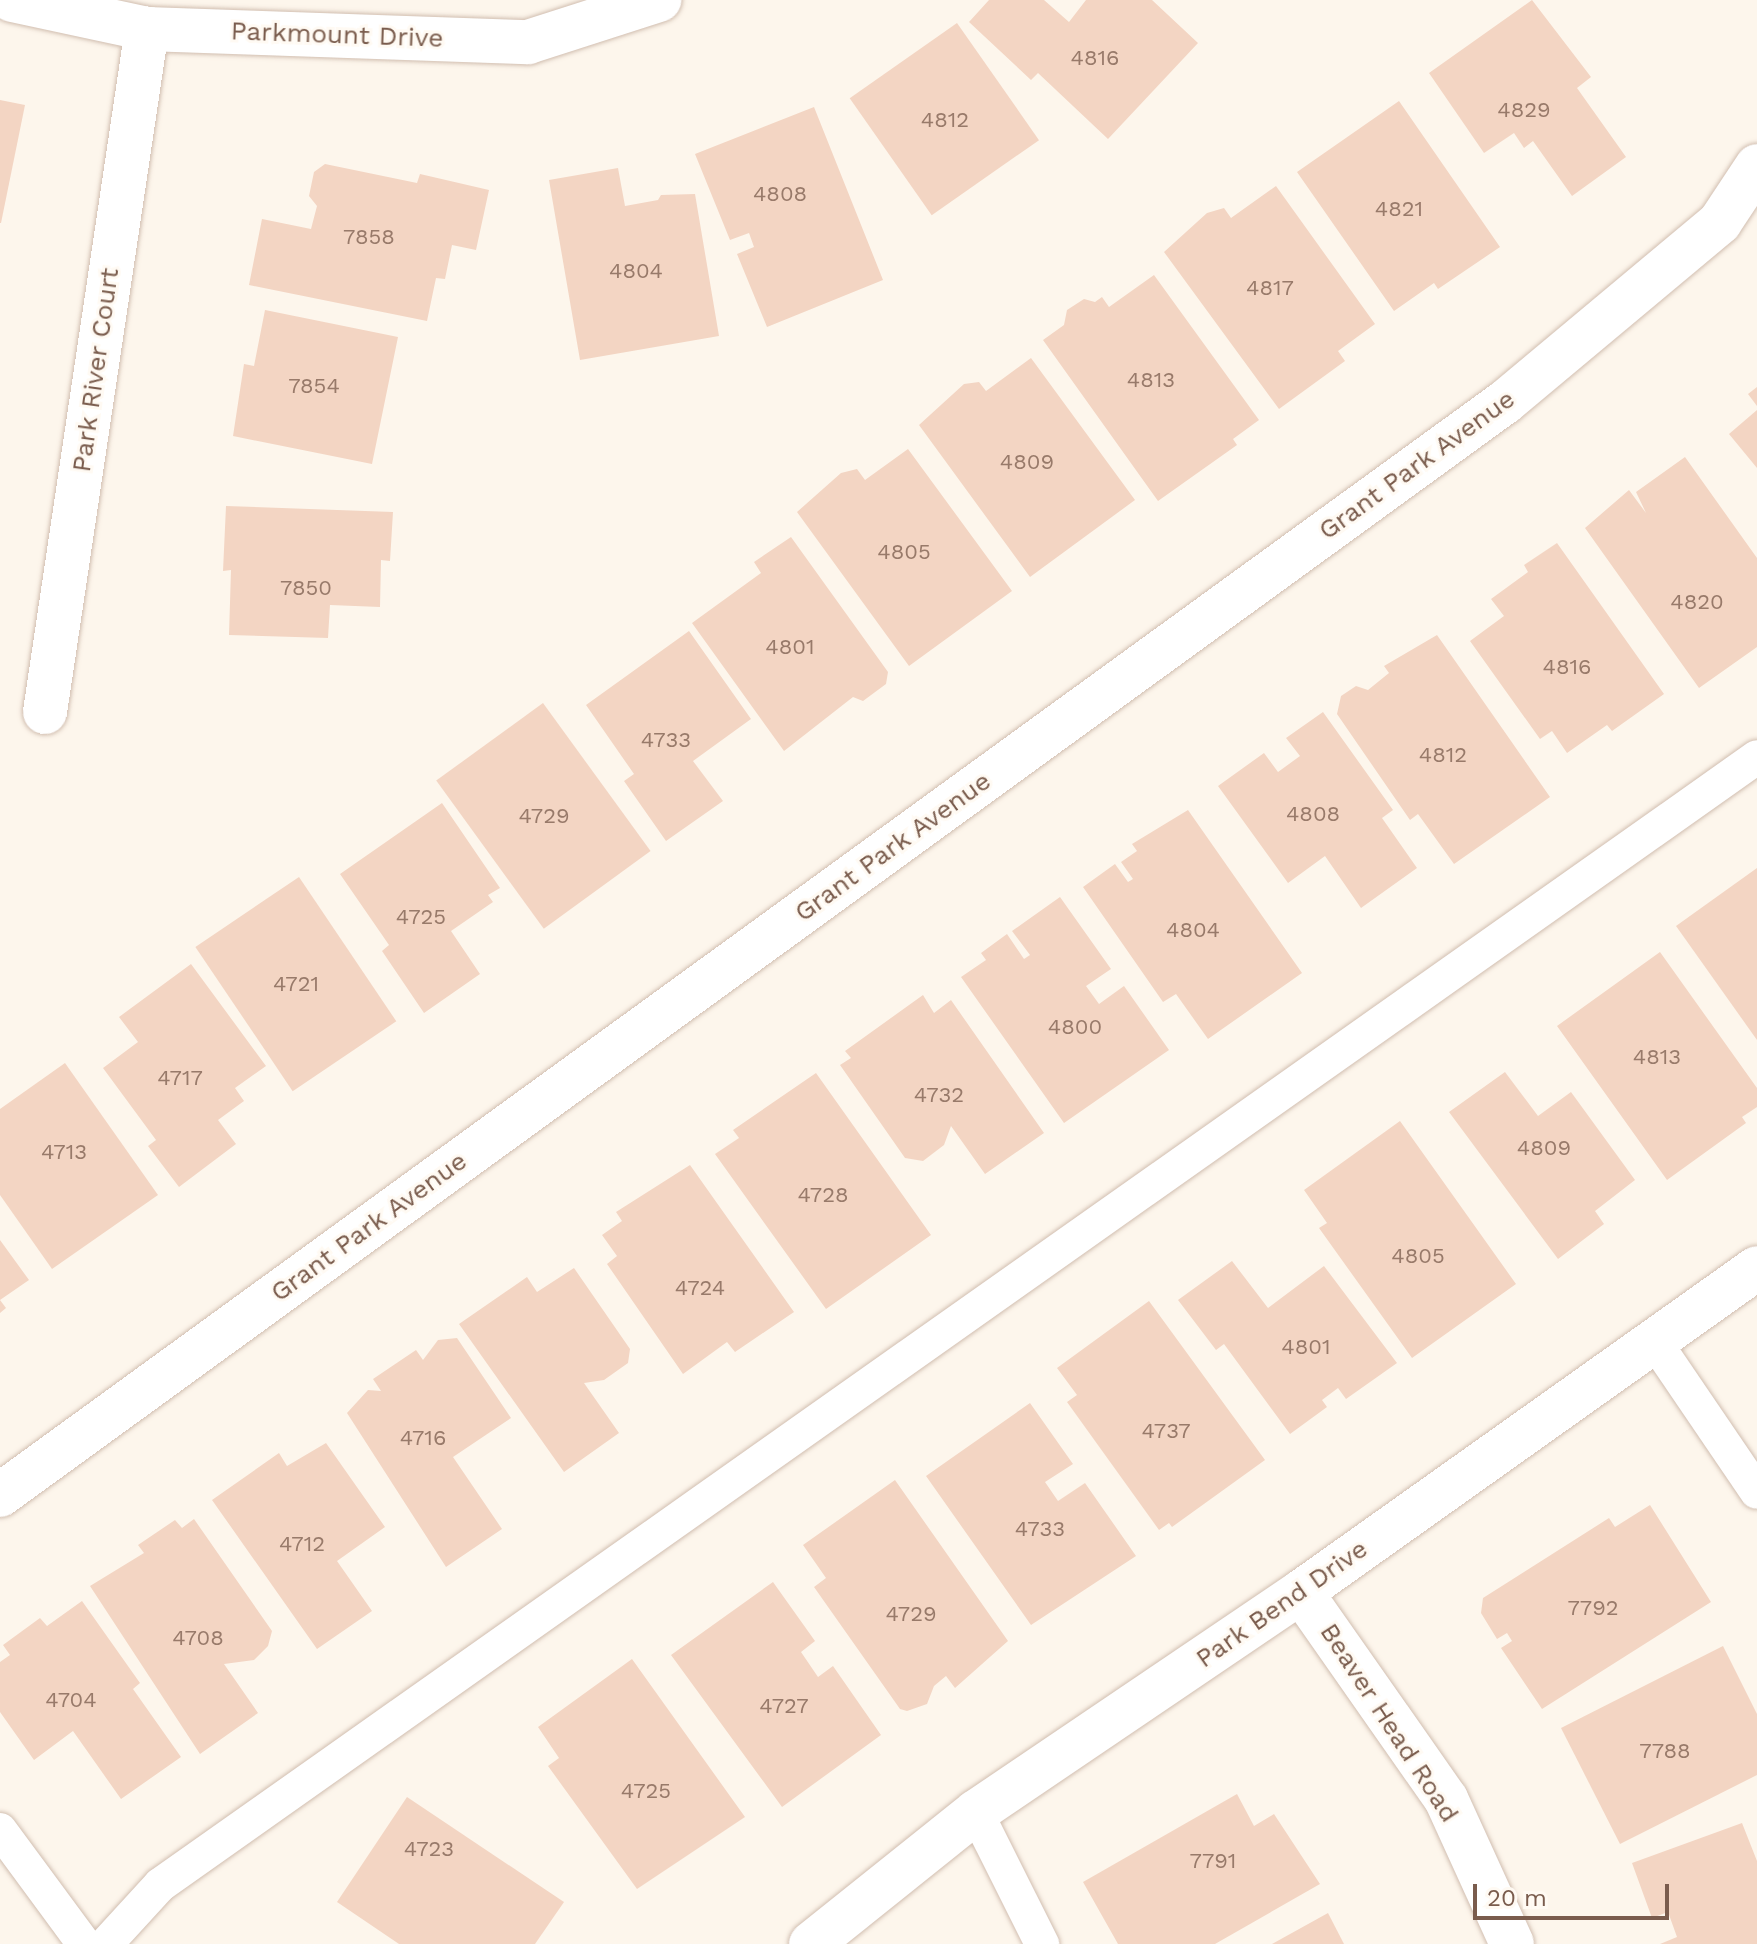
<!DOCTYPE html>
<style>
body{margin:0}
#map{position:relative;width:1757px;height:1944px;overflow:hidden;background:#fdf6ec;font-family:"Work Sans",sans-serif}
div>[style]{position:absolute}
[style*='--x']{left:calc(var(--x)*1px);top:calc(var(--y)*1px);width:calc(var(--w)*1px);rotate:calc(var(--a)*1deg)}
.building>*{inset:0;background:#f3d5c3;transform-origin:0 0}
.roads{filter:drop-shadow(0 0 2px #d1beb0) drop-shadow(0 0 2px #d1beb0)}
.lane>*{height:34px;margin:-17px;padding:0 17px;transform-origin:17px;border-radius:17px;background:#fff}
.street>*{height:44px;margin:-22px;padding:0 22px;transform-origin:22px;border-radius:22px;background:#fff}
span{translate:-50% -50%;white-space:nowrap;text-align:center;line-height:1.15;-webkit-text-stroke:6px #fffaf3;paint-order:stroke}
.number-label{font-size:22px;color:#987a6a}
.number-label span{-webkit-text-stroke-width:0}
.street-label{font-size:26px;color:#7a5c4d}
.scale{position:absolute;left:1473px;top:1884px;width:196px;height:36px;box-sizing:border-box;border:4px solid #7a5c4d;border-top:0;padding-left:10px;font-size:24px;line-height:28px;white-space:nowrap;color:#7a5c4d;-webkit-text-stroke:6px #fffaf3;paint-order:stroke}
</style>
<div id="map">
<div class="building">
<div style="clip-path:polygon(989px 0,1044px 0,1069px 22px,1086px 0,1152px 0,1198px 43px,1108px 139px,1038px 73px,1031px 80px,969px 22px)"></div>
<div style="clip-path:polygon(1532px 0,1591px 77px,1577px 88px,1626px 157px,1572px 196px,1533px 141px,1524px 148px,1514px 133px,1484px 153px,1429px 73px)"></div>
<div style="left:957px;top:23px;width:143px;height:131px;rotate:55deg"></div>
<div style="clip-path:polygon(0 100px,25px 105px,1px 223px,0 223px)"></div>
<div style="clip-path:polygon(1399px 101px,1500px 247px,1438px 289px,1434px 283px,1394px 311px,1297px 172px)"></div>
<div style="clip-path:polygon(814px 107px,883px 280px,767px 327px,737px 254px,754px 247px,749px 233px,730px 240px,695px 154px)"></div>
<div style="clip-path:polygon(325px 164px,417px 183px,420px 174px,489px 190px,476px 250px,452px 245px,445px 279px,436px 278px,427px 321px,249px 285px,262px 219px,311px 229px,317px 206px,309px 196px,314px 172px)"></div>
<div style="clip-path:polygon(618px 168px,625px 206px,658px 200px,661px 195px,695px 194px,719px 336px,580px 360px,549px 180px)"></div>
<div style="clip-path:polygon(1276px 186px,1375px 324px,1338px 351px,1345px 361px,1279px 409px,1164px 252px,1207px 213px,1224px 208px,1231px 218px)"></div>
<div style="clip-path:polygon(1154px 275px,1259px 420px,1233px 439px,1237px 445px,1158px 501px,1043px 340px,1064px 325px,1067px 310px,1084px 299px,1095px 302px,1102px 297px,1109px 307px)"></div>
<div style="clip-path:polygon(265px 310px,398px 337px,372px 464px,233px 436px,244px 364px,254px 366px)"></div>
<div style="clip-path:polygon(1031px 358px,1135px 500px,1030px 577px,919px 425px,964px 384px,979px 382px,986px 391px)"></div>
<div style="clip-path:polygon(1757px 387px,1757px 406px,1748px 394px)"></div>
<div style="clip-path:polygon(1757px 410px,1757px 468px,1729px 434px)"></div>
<div style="clip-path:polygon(908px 449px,1012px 591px,909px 666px,797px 512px,841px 473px,857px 469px,865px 480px)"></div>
<div style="clip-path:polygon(1685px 457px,1757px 558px,1757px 647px,1699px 688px,1585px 528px,1629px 490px,1646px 513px,1636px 492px)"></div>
<div style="clip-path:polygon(226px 506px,393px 512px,390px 561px,381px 560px,380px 607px,330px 605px,328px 638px,229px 635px,231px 570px,223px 571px)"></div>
<div style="clip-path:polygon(791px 537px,888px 672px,886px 684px,863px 701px,853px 697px,784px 751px,692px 623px,761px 573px,754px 562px)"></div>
<div style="clip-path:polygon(1557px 543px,1664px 694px,1612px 731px,1607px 725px,1567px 753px,1552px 731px,1540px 739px,1470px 641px,1504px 616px,1491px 599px,1528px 572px,1524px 565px)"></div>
<div style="clip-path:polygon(689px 631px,751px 719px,693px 761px,723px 801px,666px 841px,624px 781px,634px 774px,586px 705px)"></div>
<div style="clip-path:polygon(1437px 635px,1550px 797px,1454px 864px,1418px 814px,1410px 820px,1337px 714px,1341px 696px,1356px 686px,1368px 690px,1389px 673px,1384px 666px)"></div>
<div style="left:543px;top:703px;width:183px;height:132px;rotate:54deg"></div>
<div style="clip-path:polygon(1323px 712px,1393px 810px,1382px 818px,1417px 868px,1361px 908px,1325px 856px,1288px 883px,1218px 786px,1264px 753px,1278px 772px,1300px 756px,1286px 738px)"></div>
<div style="clip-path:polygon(442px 803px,500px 888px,488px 895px,493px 902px,451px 931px,480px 974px,424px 1013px,382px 951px,389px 945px,340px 874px)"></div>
<div style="clip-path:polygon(1188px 810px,1302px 973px,1208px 1039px,1176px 994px,1163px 1002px,1083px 887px,1115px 864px,1128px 882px,1133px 879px,1121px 862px,1137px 851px,1132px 844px)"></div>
<div style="clip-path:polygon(1757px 868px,1757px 1040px,1676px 926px)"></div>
<div style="left:299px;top:877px;width:174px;height:125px;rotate:56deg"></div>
<div style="clip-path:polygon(1060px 897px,1111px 969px,1086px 986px,1099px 1004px,1124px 986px,1169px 1050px,1064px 1123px,961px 977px,986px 960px,981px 953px,1007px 934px,1024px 959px,1030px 955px,1012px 931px)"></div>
<div style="clip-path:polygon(1660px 952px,1757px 1088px,1757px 1107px,1742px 1117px,1746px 1123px,1667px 1180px,1557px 1026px)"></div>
<div style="clip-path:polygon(191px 964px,266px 1066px,235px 1088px,244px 1101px,218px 1120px,236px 1144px,179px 1187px,148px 1146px,156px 1140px,103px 1068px,138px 1042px,119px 1017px)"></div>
<div style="clip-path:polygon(923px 995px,934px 1013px,951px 1000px,1044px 1133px,985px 1174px,951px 1126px,944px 1145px,923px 1161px,905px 1158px,840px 1065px,851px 1058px,845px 1051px)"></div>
<div style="clip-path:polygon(65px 1063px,158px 1195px,52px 1269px,0 1195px,0 1109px)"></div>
<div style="clip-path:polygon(1505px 1072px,1538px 1116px,1571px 1092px,1635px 1180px,1595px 1211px,1604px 1224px,1558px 1259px,1449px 1112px)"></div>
<div style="clip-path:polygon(816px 1073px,931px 1235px,826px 1309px,715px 1154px,739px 1138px,733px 1130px)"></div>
<div style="clip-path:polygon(1400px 1121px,1516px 1284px,1412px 1358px,1319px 1228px,1327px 1223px,1304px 1190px)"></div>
<div style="clip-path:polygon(690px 1165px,794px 1312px,735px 1352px,727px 1342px,683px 1374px,607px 1264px,617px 1256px,602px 1235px,622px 1221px,616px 1212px)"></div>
<div style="clip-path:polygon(0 1240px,29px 1280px,0 1300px,6px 1308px,0 1313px)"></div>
<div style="clip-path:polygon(1232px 1261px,1268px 1308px,1324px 1266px,1397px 1363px,1346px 1399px,1338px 1388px,1322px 1400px,1327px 1407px,1290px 1434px,1224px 1344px,1216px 1350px,1178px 1300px)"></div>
<div style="clip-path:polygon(574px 1268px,630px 1349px,628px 1363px,604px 1380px,584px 1383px,619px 1433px,564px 1472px,459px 1324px,527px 1277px,537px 1292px)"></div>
<div style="clip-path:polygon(1149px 1301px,1265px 1460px,1172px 1527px,1169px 1523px,1159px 1530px,1067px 1402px,1077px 1395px,1057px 1368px)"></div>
<div style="clip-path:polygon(457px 1338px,511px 1418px,453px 1457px,502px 1529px,446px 1567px,347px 1413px,368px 1390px,381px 1391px,373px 1379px,416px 1350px,423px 1360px,438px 1340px)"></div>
<div style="clip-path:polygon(1030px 1403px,1073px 1464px,1045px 1482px,1058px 1501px,1085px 1483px,1136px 1556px,1031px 1625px,926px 1476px)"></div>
<div style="clip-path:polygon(326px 1443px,385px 1527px,337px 1561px,372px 1611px,317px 1649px,212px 1500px,279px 1453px,287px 1466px)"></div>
<div style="clip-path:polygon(895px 1480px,1008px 1641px,955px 1688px,946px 1676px,934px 1686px,927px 1704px,907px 1711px,900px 1709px,814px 1587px,826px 1578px,803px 1545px)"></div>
<div style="clip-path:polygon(1650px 1505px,1711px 1602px,1542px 1709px,1501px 1648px,1512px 1641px,1507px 1633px,1497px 1639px,1481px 1613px,1483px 1598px,1609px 1518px,1615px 1527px)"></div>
<div style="clip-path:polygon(194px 1519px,272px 1631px,268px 1646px,254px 1660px,224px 1664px,258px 1713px,200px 1754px,90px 1586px,144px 1553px,138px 1545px,175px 1520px,182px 1528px)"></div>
<div style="clip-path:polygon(773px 1582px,815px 1641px,801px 1652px,818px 1677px,833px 1666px,881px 1735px,782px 1807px,671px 1655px)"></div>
<div style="clip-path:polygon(82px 1601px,140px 1683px,133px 1689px,181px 1757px,121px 1799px,73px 1731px,34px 1760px,0 1712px,0 1662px,10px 1655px,3px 1645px,40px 1618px,47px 1626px)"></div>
<div style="clip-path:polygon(1723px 1646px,1757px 1714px,1757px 1775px,1620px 1844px,1561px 1728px)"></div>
<div style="clip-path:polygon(632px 1659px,745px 1817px,637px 1889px,548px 1766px,559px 1758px,538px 1727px)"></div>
<div style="clip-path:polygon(1237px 1794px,1254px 1826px,1274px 1814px,1320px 1884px,1215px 1944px,1118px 1944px,1083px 1882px)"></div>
<div style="clip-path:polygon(407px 1797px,564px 1902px,535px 1944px,399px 1944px,337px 1902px)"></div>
<div style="clip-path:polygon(1742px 1823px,1757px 1861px,1757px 1944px,1660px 1944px,1677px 1937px,1668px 1912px,1652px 1918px,1632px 1863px)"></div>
<div style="clip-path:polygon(1328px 1913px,1344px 1944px,1272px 1944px)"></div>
</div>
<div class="roads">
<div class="lane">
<div style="--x:1655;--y:1342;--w:181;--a:55.8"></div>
<div style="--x:976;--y:1812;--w:148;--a:63.4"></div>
<div style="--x:0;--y:1830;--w:142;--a:53.6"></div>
<div style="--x:106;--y:1944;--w:80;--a:-47.5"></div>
<div style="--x:160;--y:1885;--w:1955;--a:-35.23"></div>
</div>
<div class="street">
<div style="--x:12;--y:0;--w:138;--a:12.1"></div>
<div style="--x:147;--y:29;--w:381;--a:2"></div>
<div style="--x:528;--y:42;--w:138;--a:-17.8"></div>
<div style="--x:45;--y:712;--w:691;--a:-81.51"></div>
<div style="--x:0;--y:1495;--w:1860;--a:-35.99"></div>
<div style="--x:1505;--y:402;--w:280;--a:-39.9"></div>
<div style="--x:1720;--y:222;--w:67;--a:-56.5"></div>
<div style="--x:1301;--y:1592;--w:253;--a:55"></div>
<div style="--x:1446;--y:1799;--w:159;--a:65.5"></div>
<div style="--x:811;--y:1944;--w:211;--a:-38.7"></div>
<div style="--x:976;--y:1812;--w:392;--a:-34.1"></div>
<div style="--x:1301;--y:1592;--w:559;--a:-35.39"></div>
</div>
</div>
<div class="number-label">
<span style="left:1095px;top:58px">4816</span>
<span style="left:1524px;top:110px">4829</span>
<span style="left:945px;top:120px">4812</span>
<span style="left:780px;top:194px">4808</span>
<span style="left:1399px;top:209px">4821</span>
<span style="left:369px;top:237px">7858</span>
<span style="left:636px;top:271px">4804</span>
<span style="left:1270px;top:288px">4817</span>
<span style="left:1151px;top:380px">4813</span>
<span style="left:314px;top:386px">7854</span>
<span style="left:1027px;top:462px">4809</span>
<span style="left:904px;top:552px">4805</span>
<span style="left:306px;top:588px">7850</span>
<span style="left:1697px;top:602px">4820</span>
<span style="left:790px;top:647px">4801</span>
<span style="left:1567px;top:667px">4816</span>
<span style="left:666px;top:740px">4733</span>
<span style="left:1443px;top:755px">4812</span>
<span style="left:1313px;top:814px">4808</span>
<span style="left:544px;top:816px">4729</span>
<span style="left:421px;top:917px">4725</span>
<span style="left:1193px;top:930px">4804</span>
<span style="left:296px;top:984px">4721</span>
<span style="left:1075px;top:1027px">4800</span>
<span style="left:1657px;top:1057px">4813</span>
<span style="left:180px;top:1078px">4717</span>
<span style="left:939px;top:1095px">4732</span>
<span style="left:1544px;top:1148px">4809</span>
<span style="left:64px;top:1152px">4713</span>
<span style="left:823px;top:1195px">4728</span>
<span style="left:1418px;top:1256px">4805</span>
<span style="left:700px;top:1288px">4724</span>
<span style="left:1306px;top:1347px">4801</span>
<span style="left:1166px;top:1431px">4737</span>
<span style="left:423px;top:1438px">4716</span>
<span style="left:1040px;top:1529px">4733</span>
<span style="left:302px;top:1544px">4712</span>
<span style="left:1593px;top:1608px">7792</span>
<span style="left:911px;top:1614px">4729</span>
<span style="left:198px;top:1638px">4708</span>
<span style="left:71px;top:1700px">4704</span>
<span style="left:784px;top:1706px">4727</span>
<span style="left:1665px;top:1751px">7788</span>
<span style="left:646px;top:1791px">4725</span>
<span style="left:429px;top:1849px">4723</span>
<span style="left:1213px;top:1861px">7791</span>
</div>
<div class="street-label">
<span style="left:337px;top:35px;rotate:2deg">Parkmount Drive</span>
<span style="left:96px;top:370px;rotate:-82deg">Park River Court</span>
<span style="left:1417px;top:465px;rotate:-36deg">Grant Park Avenue</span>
<span style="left:893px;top:847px;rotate:-36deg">Grant Park Avenue</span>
<span style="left:369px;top:1227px;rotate:-36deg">Grant Park Avenue</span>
<span style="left:1282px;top:1604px;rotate:-35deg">Park Bend Drive</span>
<span style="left:1389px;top:1723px;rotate:57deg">Beaver Head Road</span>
</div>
<div class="scale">20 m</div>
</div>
